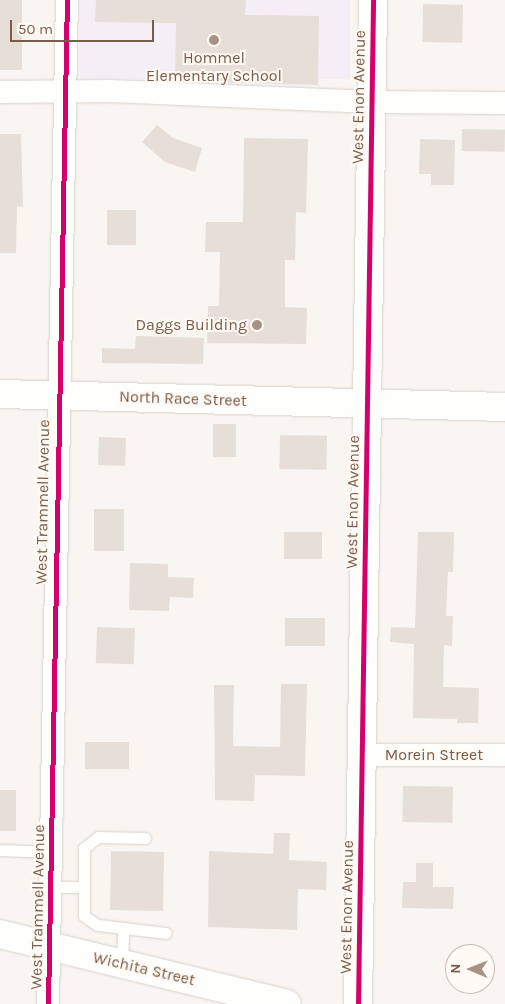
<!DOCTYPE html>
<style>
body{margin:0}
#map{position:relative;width:505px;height:1004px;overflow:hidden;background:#f9f5f0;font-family:Karla,sans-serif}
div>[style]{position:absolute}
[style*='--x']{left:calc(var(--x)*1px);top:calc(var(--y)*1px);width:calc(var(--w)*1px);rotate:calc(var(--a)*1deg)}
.education>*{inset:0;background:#f6eef6;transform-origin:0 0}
.building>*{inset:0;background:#e6ded7;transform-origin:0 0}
.roads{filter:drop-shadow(0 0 1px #d7d1cb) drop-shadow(0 0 1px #d7d1cb)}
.service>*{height:11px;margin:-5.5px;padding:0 5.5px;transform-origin:5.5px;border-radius:5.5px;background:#fefefd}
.minor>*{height:22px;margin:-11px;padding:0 11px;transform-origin:11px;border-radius:11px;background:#fefefd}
.tertiary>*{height:28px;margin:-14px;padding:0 14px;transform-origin:14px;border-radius:14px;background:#fefefd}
.secondary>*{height:28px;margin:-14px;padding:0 14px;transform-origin:14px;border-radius:14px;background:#fefefd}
.cycleway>*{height:5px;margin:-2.5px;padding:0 2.5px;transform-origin:2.5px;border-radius:2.5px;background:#d6006c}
.dots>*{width:14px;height:14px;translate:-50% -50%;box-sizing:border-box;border:2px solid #fffaf3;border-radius:50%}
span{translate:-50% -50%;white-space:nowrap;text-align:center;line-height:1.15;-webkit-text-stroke:4px #fffaf3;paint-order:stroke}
.poi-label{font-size:16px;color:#7a5c4d}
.right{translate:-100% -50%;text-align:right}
.street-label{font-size:16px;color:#7a5c4d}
.north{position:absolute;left:445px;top:944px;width:50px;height:50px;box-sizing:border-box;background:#fffaf3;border:1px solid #cabbb1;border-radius:50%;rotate:271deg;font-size:14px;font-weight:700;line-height:20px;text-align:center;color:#7a5c4d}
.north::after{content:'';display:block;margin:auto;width:18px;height:22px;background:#a69286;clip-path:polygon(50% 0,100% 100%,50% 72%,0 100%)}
.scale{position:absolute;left:10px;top:20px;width:144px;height:22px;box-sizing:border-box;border:2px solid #7a5c4d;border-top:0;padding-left:6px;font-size:15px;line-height:18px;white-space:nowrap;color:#7a5c4d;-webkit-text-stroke:4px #fffaf3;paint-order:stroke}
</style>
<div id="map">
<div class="education">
<div style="left:80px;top:0;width:270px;height:79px"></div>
</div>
<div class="building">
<div style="left:0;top:0;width:22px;height:70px"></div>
<div style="clip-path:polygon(96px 0,246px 0,245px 15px,319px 16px,318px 85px,175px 81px,176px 23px,95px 22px)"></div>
<div style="left:423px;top:4px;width:40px;height:38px;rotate:1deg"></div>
<div style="clip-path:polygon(157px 125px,173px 138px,202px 148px,195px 172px,165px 162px,142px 142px)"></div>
<div style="left:462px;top:129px;width:43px;height:22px;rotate:1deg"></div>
<div style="clip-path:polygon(0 134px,21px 134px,23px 207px,17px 206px,16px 253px,0 253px)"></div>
<div style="clip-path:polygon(244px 138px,308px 139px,306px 213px,296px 212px,295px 260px,285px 260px,285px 307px,307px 308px,306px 344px,207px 343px,208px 306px,219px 306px,220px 252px,205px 252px,206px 222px,243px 222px)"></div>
<div style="clip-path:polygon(420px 139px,455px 140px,454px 185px,431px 185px,431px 174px,419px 174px)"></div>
<div style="left:107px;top:210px;width:29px;height:35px"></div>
<div style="clip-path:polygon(136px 336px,204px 338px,203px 364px,102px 363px,102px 348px,135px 349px)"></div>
<div style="left:213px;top:424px;width:23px;height:33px"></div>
<div style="left:280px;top:435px;width:47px;height:34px;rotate:1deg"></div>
<div style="left:99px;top:437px;width:27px;height:28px;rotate:2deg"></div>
<div style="left:94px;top:509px;width:30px;height:42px"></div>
<div style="left:284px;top:532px;width:38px;height:27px"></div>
<div style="clip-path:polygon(418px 532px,454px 532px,453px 572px,448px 572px,446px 616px,453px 616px,452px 646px,444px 645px,443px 687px,479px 688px,478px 723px,457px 723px,457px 719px,413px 718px,414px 644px,390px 642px,391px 627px,415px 628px)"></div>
<div style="clip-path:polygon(130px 563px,168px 564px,168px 577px,194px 578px,193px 598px,170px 597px,169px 611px,129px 610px)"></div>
<div style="left:285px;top:618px;width:40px;height:28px"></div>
<div style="left:97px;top:627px;width:38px;height:36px;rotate:2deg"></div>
<div style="clip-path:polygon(281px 684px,307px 684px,305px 776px,255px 775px,254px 801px,215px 800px,214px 685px,234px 685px,233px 746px,280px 747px)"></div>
<div style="left:85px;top:742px;width:44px;height:27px"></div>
<div style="left:403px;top:786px;width:50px;height:36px;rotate:1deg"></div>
<div style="left:0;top:790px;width:16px;height:41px"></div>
<div style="clip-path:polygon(274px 833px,290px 833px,289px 860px,327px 862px,326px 890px,298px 889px,297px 930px,208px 927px,209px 851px,273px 854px)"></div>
<div style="left:111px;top:851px;width:53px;height:59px;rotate:1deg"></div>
<div style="clip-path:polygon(416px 863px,433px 863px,433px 887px,454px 887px,453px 909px,402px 908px,403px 882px,416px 882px)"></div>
</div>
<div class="roads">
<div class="service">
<div style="--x:0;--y:850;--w:52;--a:2.2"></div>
<div style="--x:51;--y:887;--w:33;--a:0"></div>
<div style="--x:123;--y:928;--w:26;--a:-173"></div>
<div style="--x:97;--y:925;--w:16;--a:-145"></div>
<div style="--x:84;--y:916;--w:68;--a:-90"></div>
<div style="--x:84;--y:848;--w:18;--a:-38"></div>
<div style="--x:98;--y:837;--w:47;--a:1.2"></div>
<div style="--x:122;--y:964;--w:36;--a:-88"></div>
<div style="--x:123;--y:928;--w:43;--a:6.6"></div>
</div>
<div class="minor">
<div style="--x:0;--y:92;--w:110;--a:-0.5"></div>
<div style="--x:110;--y:91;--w:261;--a:2.4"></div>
<div style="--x:371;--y:102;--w:134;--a:0.4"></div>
<div style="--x:362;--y:755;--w:143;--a:0"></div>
<div style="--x:48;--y:1004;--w:1004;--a:-88.92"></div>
</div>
<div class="tertiary">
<div style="--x:0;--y:934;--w:295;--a:13.7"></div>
<div style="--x:358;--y:1004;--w:1004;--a:-89.14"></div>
</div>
<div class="secondary">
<div style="--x:0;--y:394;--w:505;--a:1.47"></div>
</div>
</div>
<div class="cycleway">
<div style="--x:48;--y:1004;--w:1004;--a:-88.92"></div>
<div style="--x:358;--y:1004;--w:1004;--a:-89.14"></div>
</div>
<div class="dots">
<div style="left:214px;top:40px;background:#a69286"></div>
<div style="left:257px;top:325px;background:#a69286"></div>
</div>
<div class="poi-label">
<span style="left:214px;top:67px">Hommel<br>Elementary School</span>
<span class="right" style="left:247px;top:325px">Daggs Building</span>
</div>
<div class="street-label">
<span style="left:359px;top:97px;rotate:-89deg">West Enon Avenue</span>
<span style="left:183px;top:399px;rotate:2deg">North Race Street</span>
<span style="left:43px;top:502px;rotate:-89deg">West Trammell Avenue</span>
<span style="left:353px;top:502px;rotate:-89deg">West Enon Avenue</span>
<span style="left:434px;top:755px">Morein Street</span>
<span style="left:38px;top:907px;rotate:-89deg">West Trammell Avenue</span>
<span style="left:347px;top:907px;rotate:-89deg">West Enon Avenue</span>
<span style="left:144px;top:969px;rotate:13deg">Wichita Street</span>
</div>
<div class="north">N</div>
<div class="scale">50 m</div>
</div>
